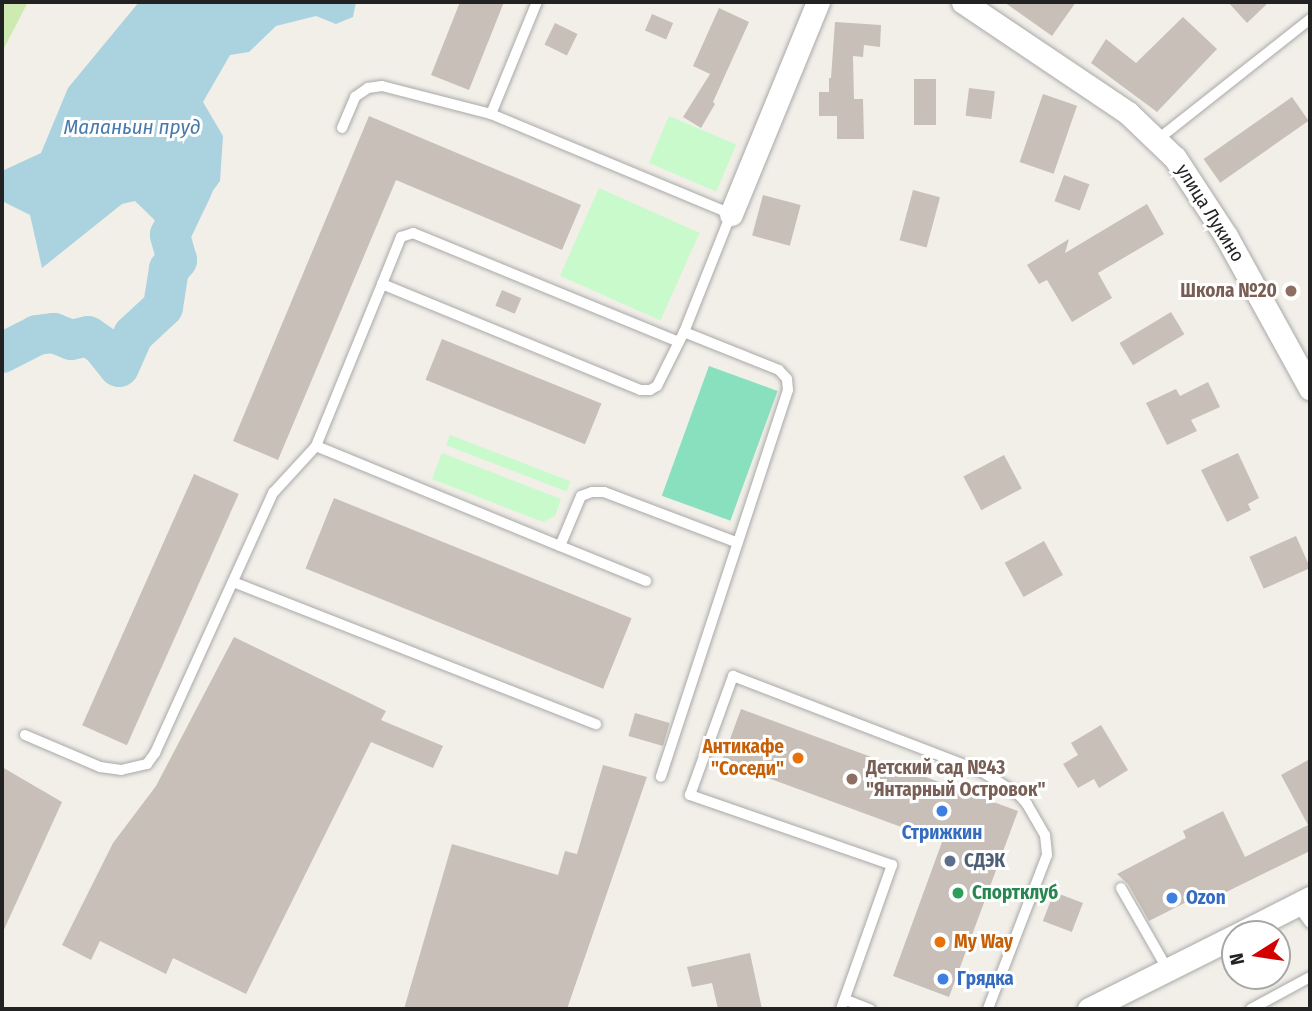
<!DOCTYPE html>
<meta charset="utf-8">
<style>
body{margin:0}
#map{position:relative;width:1312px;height:1011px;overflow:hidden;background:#f2efe9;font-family:"Fira Sans Condensed",sans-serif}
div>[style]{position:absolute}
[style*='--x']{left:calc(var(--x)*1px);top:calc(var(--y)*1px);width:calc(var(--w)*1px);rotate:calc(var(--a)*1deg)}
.grass>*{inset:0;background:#cdebb0}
.park>*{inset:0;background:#c8facc;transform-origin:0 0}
.pitch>*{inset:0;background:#88e0be;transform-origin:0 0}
.water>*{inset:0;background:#aad3df}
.river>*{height:40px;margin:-20px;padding:0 20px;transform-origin:20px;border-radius:20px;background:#aad3df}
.building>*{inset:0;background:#c7bfb8;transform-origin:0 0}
.roads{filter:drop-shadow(0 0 2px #a9a9a9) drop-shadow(0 0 2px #a9a9a9)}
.lane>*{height:10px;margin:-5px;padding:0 5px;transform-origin:5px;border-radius:5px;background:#fff}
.street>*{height:23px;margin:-11.5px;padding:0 11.5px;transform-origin:11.5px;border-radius:11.5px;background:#fff}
.dots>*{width:19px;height:19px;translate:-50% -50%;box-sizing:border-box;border:4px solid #fff;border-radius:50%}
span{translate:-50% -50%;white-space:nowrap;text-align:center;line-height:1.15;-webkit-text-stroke:6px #fff;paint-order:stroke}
.street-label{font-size:19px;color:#222}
.education-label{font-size:19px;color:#785e54;font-weight:700}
.right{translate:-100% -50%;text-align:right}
.left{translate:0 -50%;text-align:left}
.food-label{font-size:19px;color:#c56008;font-weight:700}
.shop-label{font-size:19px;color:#366cbe;font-weight:700}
.service-label{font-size:19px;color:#4e5e75;font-weight:700}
.leisure-label{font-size:19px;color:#27864d;font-weight:700}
.water-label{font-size:21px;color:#4a7aab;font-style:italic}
.frame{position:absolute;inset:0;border:4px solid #222;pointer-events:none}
.north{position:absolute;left:1221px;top:920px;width:70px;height:70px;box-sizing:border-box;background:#fff;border:2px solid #a7a7a7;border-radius:50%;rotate:258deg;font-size:19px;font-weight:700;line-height:28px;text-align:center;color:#222}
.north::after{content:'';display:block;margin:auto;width:24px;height:32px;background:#d40000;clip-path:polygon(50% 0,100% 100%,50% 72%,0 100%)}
</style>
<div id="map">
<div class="grass">
<div style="clip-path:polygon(2px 2px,28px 2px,2px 52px)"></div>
</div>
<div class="park">
<div style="left:669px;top:116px;width:73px;height:51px;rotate:23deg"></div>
<div style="left:599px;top:188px;width:110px;height:96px;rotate:24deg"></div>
<div style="left:450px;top:435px;width:129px;height:11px;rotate:21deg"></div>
<div style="clip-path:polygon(442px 453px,561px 499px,555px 516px,543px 522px,432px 479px)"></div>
</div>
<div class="pitch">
<div style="left:709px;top:366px;width:73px;height:138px;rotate:20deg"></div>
</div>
<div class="water">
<div style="clip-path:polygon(139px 2px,356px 2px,353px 17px,336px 24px,316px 16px,276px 26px,249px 52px,230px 55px,203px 102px,223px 136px,220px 181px,181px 234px,170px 235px,135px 201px,122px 204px,42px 268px,30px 215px,2px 201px,2px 171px,41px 153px,68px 88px)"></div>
</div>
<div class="river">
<div style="--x:2;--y:353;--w:39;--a:-27"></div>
<div style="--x:37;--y:335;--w:17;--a:-7"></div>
<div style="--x:54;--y:333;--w:18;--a:22"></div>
<div style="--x:71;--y:340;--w:17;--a:-13"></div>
<div style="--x:88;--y:336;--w:16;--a:35"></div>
<div style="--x:101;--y:345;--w:28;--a:51"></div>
<div style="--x:119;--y:367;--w:35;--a:-66"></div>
<div style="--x:133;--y:335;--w:41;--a:-43"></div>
<div style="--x:163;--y:307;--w:38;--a:-81"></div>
<div style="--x:169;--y:269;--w:12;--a:-48"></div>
<div style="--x:177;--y:260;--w:26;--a:-106"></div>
<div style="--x:170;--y:235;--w:53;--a:-64.4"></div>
</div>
<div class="building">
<div style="clip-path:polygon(460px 2px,504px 2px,469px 90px,431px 75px)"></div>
<div style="clip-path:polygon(1004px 2px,1076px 2px,1052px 36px)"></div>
<div style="clip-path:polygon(1228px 2px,1269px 2px,1247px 23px)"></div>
<div style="clip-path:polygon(719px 8px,749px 22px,713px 102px,715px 104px,701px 128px,683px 117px,710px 74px,693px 66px)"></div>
<div style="left:652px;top:14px;width:23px;height:18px;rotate:23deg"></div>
<div style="clip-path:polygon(1183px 17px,1217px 49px,1157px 112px,1091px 63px,1106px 39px,1136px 63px)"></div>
<div style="clip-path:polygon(835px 22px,881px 25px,880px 47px,864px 45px,863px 57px,853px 56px,854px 99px,863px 99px,864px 139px,837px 139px,837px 116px,819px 116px,819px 92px,829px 92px,829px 78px,831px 78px)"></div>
<div style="left:555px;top:23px;width:25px;height:24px;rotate:26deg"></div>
<div style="left:914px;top:79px;width:22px;height:46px"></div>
<div style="left:969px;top:88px;width:26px;height:28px;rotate:7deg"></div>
<div style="left:1043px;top:94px;width:36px;height:72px;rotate:19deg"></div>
<div style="left:1292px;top:97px;width:29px;height:108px;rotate:55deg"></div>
<div style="clip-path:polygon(369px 116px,581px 205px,562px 250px,396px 180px,278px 460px,233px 441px)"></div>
<div style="left:1064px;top:175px;width:27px;height:28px;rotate:20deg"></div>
<div style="left:913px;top:190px;width:28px;height:52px;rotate:15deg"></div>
<div style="left:763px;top:195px;width:39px;height:42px;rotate:15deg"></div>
<div style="clip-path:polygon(1147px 204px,1164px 234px,1098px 273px,1112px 298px,1072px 322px,1047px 280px,1039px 284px,1027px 265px,1069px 239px,1065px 253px)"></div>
<div style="left:502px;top:290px;width:21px;height:17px;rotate:23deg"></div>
<div style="left:1171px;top:312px;width:26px;height:60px;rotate:59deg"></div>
<div style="left:442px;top:339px;width:172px;height:44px;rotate:22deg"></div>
<div style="clip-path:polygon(1208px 382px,1220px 407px,1191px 420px,1197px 431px,1167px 445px,1146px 403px,1176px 389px,1180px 396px)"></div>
<div style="clip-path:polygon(1238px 453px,1259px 498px,1248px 504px,1251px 510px,1227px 522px,1201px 470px)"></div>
<div style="left:1004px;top:455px;width:38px;height:46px;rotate:62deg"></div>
<div style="left:194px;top:474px;width:49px;height:275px;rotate:24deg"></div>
<div style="left:334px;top:498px;width:321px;height:76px;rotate:22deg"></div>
<div style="left:1296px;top:536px;width:35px;height:51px;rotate:66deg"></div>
<div style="left:1044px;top:541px;width:39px;height:45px;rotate:61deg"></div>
<div style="clip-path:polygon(234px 637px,386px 711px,381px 720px,443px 746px,433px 768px,371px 742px,246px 994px,173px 958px,166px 974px,100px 941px,91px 960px,62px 945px,113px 843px,156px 786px)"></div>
<div style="clip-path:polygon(741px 709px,1018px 811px,949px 997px,893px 976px,942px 842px,722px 761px)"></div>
<div style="left:635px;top:713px;width:36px;height:24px;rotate:16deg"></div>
<div style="clip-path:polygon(1101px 725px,1128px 770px,1099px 788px,1094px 779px,1078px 788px,1063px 764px,1078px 755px,1071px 743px)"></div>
<div style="clip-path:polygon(1310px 759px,1310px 851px,1216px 897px,1212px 889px,1149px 921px,1128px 884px,1117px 874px,1186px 838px,1183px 831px,1223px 811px,1245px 857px,1308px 825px,1281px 775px)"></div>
<div style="clip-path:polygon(603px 765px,647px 777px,567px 1009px,404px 1009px,452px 844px,558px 875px,565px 851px,577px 854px)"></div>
<div style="clip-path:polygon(2px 767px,62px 802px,2px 934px)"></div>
<div style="left:1054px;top:892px;width:31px;height:31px;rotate:21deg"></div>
<div style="clip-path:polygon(750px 953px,762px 1009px,718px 1009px,712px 983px,692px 987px,687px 967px)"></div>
</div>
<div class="roads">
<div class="lane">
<div style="--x:491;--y:114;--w:121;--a:-67.7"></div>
<div style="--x:342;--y:128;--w:34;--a:-67"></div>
<div style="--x:355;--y:97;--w:16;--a:-35"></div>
<div style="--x:368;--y:88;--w:14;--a:-8"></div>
<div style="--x:382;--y:86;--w:113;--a:14.4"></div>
<div style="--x:491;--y:114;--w:260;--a:22.6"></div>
<div style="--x:731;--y:214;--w:127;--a:111.7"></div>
<div style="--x:684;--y:332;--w:102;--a:21.8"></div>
<div style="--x:779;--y:370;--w:12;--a:48"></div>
<div style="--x:787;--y:379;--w:11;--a:85"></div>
<div style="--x:788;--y:390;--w:407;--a:108.2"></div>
<div style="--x:1157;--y:140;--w:195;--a:-38.3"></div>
<div style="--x:382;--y:284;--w:51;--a:-68"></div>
<div style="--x:401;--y:237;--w:13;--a:-18"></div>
<div style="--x:413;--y:233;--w:287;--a:22.3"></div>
<div style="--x:316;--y:446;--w:175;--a:-67.8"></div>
<div style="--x:382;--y:284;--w:279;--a:22.3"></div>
<div style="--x:640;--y:390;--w:10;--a:0"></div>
<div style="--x:650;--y:390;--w:8;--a:-30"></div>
<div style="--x:657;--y:386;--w:60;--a:-63.4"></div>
<div style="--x:560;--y:546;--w:93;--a:22.1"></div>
<div style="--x:233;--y:582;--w:390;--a:21.4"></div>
<div style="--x:25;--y:735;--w:82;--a:23.1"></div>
<div style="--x:100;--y:767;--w:21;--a:8"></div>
<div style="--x:121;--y:770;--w:27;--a:-13"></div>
<div style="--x:147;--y:764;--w:14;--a:-54"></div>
<div style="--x:155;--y:753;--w:286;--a:-65.6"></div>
<div style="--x:273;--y:493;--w:64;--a:-47.5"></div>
<div style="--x:316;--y:446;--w:264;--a:22.3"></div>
<div style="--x:560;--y:546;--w:54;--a:-67.2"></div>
<div style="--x:581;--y:496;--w:12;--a:-20"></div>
<div style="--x:592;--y:492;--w:12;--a:0"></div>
<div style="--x:604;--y:492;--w:143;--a:20.8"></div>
<div style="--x:1121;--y:888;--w:95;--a:60.2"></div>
<div style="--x:1297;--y:905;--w:22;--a:54"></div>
<div style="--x:846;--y:1000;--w:26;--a:21"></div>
<div style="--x:841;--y:1009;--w:153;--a:-70.5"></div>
<div style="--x:892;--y:865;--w:214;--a:-160.9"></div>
<div style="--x:690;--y:795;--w:127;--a:-70.1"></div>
<div style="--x:733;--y:676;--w:266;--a:21"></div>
<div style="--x:981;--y:771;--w:45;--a:32.3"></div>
<div style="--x:1019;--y:795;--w:12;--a:48"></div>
<div style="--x:1027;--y:804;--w:36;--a:60"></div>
<div style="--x:1045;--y:835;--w:20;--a:84"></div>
<div style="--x:1047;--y:855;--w:165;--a:111"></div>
<div style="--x:1251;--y:1009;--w:67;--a:-28.5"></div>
</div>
<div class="street">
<div style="--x:963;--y:2;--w:199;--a:33.9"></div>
<div style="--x:1128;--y:113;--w:65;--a:43.8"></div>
<div style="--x:1175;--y:158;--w:93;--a:56.8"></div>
<div style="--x:1226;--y:236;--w:174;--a:61.1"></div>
<div style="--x:731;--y:214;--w:229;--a:-67.7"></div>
<div style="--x:1239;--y:934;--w:80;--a:-26.9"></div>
<div style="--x:1089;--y:1009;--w:163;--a:-26.6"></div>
</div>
</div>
<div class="dots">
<div style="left:1291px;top:291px;background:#8d6e63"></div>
<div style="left:798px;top:758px;background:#e8710a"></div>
<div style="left:852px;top:779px;background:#8d6e63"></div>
<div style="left:942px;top:811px;background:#3f7fe0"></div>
<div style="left:950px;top:861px;background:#5c6f8a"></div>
<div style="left:958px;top:893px;background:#2e9e5b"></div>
<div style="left:1172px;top:898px;background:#3f7fe0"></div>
<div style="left:940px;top:942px;background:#e8710a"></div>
<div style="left:943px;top:979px;background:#3f7fe0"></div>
</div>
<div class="street-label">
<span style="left:1210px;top:213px;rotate:58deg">улица Лукино</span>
</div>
<div class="education-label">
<span class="right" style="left:1277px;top:291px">Школа №20</span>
<span class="left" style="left:866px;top:779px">Детский сад №43<br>"Янтарный Островок"</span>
</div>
<div class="food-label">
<span class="right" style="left:784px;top:758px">Антикафе<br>"Соседи"</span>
<span class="left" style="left:954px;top:942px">My Way</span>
</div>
<div class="shop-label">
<span style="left:942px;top:833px">Стрижкин</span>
<span class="left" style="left:1186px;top:898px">Ozon</span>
<span class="left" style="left:957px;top:979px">Грядка</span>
</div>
<div class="service-label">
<span class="left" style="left:964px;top:861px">СДЭК</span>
</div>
<div class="leisure-label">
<span class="left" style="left:972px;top:893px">Спортклуб</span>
</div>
<div class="water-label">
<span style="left:132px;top:127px">Маланьин пруд</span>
</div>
<div class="frame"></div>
<div class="north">N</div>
</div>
